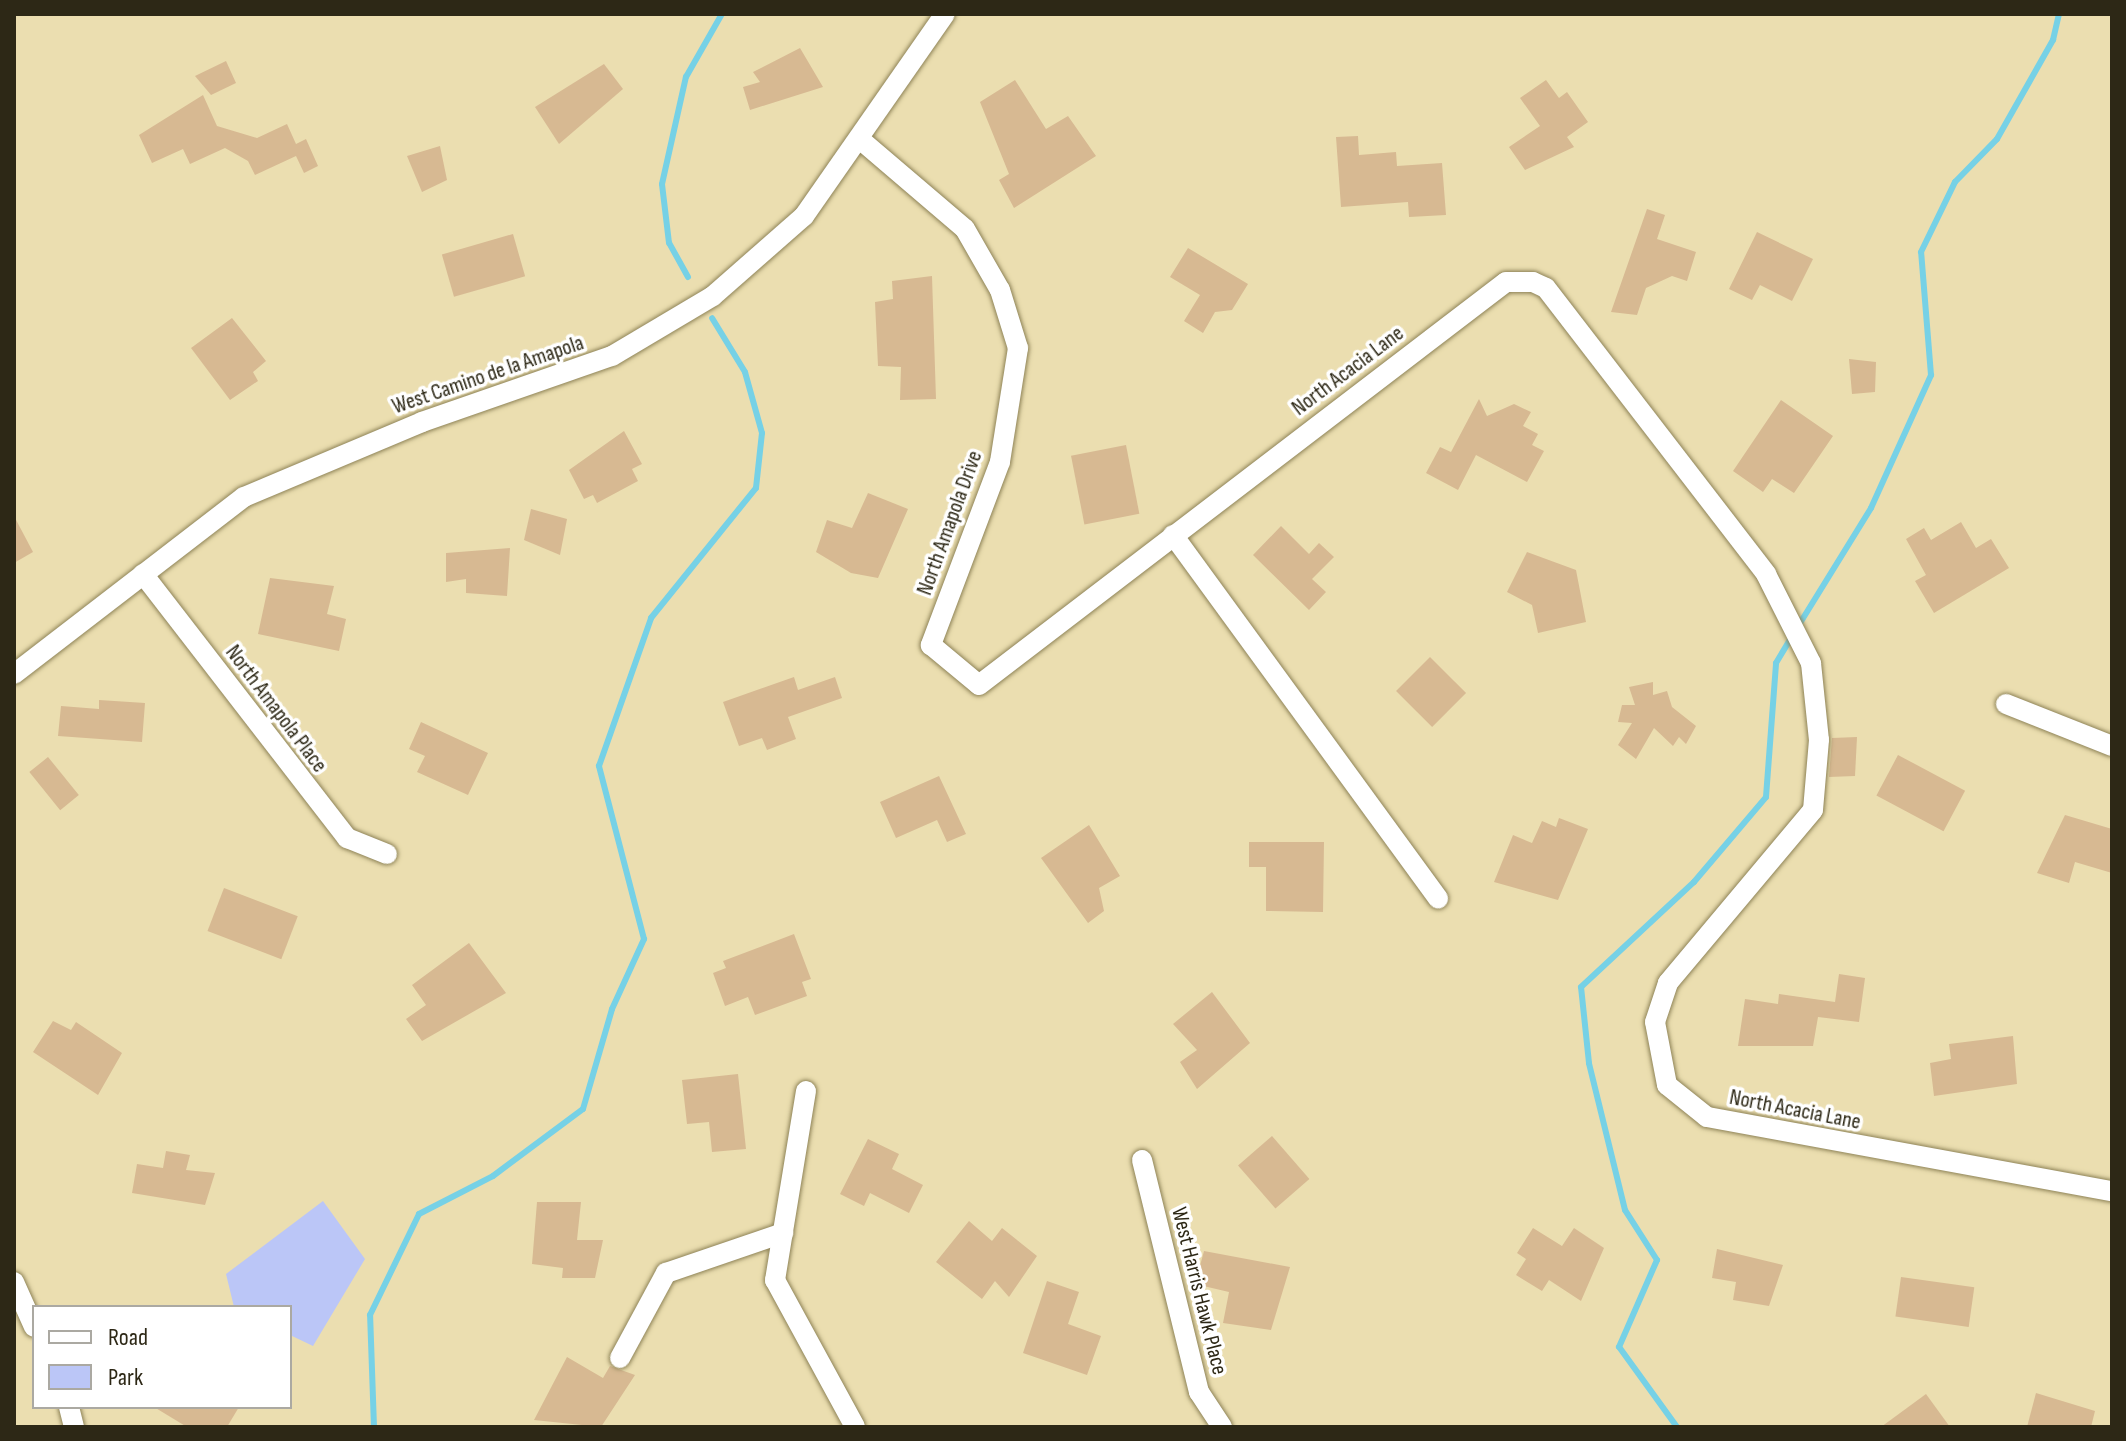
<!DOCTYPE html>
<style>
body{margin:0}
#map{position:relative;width:2126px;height:1441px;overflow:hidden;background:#ebdeb0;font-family:"Sofia Sans Condensed",sans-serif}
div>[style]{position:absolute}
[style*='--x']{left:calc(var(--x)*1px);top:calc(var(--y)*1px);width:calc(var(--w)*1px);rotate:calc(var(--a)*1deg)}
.green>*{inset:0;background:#bbc6f7}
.stream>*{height:6px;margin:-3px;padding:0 3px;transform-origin:3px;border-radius:3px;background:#76d1e6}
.building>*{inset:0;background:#d7b992;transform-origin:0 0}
.roads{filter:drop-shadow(0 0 2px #8e8357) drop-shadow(0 0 2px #8e8357)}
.minor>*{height:20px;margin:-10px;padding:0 10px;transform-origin:10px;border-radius:10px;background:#fff}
span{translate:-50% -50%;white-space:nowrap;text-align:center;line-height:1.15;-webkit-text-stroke:7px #fff;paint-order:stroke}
.street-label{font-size:22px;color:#2d2816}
.frame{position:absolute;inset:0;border:16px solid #2d2816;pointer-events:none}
.legend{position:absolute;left:32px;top:1305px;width:260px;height:104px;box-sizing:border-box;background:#fff;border:2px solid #aba9a2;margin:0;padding:10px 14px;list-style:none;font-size:24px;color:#2d2816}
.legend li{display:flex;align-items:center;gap:16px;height:40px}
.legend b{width:40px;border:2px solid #aba9a2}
</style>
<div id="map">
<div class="green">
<div style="clip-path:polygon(323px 1201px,365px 1259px,313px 1346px,290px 1335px,290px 1307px,234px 1307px,226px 1274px)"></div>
</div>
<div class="stream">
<div style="--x:688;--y:277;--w:39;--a:-119"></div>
<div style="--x:669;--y:243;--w:59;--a:-96.8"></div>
<div style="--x:662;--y:184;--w:110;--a:-77.4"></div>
<div style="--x:686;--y:77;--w:73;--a:-60.3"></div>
<div style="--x:1797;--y:628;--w:141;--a:-58.3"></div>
<div style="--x:1871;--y:508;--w:146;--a:-65.7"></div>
<div style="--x:1931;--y:375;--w:123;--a:-94.6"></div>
<div style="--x:1921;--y:252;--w:78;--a:-64.1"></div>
<div style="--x:1955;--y:182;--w:60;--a:-45.7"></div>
<div style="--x:1997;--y:139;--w:114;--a:-60.5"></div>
<div style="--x:2053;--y:40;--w:27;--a:-77"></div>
<div style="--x:374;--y:1427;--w:112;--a:-92"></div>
<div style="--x:370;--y:1315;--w:112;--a:-64.1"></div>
<div style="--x:419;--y:1214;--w:83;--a:-27.2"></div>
<div style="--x:493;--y:1176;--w:112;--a:-36.7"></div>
<div style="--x:583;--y:1109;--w:104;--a:-73.8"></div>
<div style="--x:612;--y:1009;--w:77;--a:-65.4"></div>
<div style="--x:644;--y:939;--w:179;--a:-104.6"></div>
<div style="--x:599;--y:766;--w:157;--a:-70.6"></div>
<div style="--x:651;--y:618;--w:167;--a:-51.1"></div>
<div style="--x:756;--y:488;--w:55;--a:-83.8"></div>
<div style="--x:762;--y:433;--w:63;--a:-105.6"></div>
<div style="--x:745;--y:372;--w:63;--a:-121.4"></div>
<div style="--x:1677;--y:1427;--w:99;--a:-125.9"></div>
<div style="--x:1619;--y:1347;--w:95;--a:-66.4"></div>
<div style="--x:1657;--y:1260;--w:59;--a:-122.6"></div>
<div style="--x:1625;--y:1210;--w:151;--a:-103.8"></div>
<div style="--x:1589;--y:1063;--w:76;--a:-96"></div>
<div style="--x:1581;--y:987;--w:154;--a:-42.9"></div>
<div style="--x:1694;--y:882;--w:111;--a:-49.7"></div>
<div style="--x:1766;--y:797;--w:134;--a:-85.7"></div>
<div style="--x:1776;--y:663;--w:29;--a:-59"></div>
</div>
<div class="building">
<div style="clip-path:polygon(800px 48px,823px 87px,750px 110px,743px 87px,760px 82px,753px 72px)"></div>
<div style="clip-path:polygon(226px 61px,236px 83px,211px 95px,195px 76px)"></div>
<div style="clip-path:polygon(604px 64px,623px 89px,559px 144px,535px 107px)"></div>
<div style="clip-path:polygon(1015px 80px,1046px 129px,1068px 116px,1096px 156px,1014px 208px,999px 180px,1009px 174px,980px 102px)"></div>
<div style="clip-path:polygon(1546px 80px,1559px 98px,1567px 92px,1588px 122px,1567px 137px,1574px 147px,1525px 170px,1509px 147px,1540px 126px,1520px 98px)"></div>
<div style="clip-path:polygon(203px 95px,217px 126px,257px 138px,287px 124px,296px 144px,306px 139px,318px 166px,304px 173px,296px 156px,255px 175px,248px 161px,225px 148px,190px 164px,183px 149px,152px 163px,139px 135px)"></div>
<div style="clip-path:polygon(1358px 136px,1359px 155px,1396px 152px,1397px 166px,1442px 163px,1446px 215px,1409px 217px,1408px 202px,1341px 207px,1336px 137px)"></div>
<div style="clip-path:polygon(440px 146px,447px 180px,422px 192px,407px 156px)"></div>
<div style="clip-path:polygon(1647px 209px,1665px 215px,1657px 239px,1696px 252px,1687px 281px,1672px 276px,1646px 288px,1637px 315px,1611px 312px)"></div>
<div style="clip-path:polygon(1757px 232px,1813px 259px,1792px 301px,1760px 285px,1752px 300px,1729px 289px)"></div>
<div style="left:513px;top:234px;width:44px;height:74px;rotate:74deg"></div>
<div style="clip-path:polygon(1188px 248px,1248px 284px,1232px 310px,1215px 312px,1203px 333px,1184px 321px,1200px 295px,1170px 277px)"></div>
<div style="clip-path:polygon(932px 276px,936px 399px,900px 400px,901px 367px,878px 366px,875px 302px,893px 299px,892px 281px)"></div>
<div style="clip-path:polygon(232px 318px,266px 361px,253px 372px,258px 381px,230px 400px,191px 348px)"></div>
<div style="clip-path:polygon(1849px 359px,1876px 362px,1875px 392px,1852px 394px)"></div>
<div style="clip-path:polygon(1479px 399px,1487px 416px,1514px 404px,1531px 412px,1523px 426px,1538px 434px,1532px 445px,1544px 451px,1527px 482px,1476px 455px,1458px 490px,1426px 473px,1440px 447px,1451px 452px)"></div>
<div style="clip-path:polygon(1781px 400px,1833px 436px,1794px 493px,1772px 479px,1763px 492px,1733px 471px)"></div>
<div style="clip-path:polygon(624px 431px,642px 464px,632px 469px,638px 481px,597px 503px,593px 495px,584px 499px,569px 470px)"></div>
<div style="left:1126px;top:445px;width:70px;height:56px;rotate:79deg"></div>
<div style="clip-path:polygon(868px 493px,908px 509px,878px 578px,851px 573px,816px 552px,827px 520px,852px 528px)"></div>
<div style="clip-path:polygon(531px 509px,567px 519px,560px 555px,524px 540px)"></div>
<div style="clip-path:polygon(14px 516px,33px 552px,14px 563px)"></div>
<div style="clip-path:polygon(1961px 522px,1976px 548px,1991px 539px,2009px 568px,1934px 613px,1915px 581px,1926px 575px,1906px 539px,1924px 528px,1931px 540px)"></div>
<div style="clip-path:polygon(1281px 526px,1309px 554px,1319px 543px,1334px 557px,1312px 579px,1326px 592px,1309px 610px,1253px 555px)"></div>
<div style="clip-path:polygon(510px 548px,507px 596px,466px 593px,466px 579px,446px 582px,446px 553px)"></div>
<div style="clip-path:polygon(1527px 552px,1576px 570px,1586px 622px,1538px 633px,1532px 605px,1507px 592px)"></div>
<div style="clip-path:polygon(270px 578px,334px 586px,327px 614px,346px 619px,339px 651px,258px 634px)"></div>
<div style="left:1430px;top:657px;width:51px;height:48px;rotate:45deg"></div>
<div style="clip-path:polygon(794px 677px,798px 690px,835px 677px,842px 698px,788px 717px,796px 739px,767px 750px,762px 738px,739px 746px,723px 702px)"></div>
<div style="clip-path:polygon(1653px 682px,1653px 695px,1667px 691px,1672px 707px,1696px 726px,1686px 744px,1679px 737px,1673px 746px,1654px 728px,1636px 759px,1618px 745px,1632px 723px,1618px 722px,1622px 705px,1635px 705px,1629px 687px)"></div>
<div style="clip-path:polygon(99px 700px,145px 703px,142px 742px,58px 736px,61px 706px,99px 709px)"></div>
<div style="clip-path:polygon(421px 722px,488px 753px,468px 795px,417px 772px,425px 756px,409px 749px)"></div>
<div style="clip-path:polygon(1857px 737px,1855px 776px,1829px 777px,1832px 738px)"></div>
<div style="left:1898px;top:755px;width:76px;height:46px;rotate:28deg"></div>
<div style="left:48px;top:757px;width:49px;height:24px;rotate:51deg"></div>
<div style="clip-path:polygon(939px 776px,966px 834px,947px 842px,937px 820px,896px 838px,880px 802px)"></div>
<div style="clip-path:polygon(2065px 815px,2112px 829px,2112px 873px,2075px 862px,2069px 883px,2037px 873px)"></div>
<div style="clip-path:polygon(1559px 818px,1588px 829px,1558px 900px,1494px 882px,1513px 835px,1532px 843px,1542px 821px,1556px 827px)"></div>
<div style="clip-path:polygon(1089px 825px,1120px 876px,1099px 888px,1104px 911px,1088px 923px,1041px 858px)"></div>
<div style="clip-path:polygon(1249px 842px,1324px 842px,1323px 912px,1266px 911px,1266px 867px,1249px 867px)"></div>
<div style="left:224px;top:888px;width:79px;height:46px;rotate:21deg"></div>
<div style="clip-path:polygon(794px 934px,811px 979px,802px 982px,807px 996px,755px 1015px,748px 997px,725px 1006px,713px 973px,726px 968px,723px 961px)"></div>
<div style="clip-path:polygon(469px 943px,506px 993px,422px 1041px,406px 1019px,426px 1005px,412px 985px)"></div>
<div style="clip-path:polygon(1839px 974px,1865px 978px,1859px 1022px,1818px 1017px,1813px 1046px,1738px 1046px,1745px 999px,1778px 1004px,1779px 994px,1835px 1002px)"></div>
<div style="clip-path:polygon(1212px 992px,1250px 1043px,1197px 1089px,1180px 1062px,1197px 1050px,1173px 1024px)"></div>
<div style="clip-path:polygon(53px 1021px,71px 1030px,76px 1022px,122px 1053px,98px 1095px,33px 1052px)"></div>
<div style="clip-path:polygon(2013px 1036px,2017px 1084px,1934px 1096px,1930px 1063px,1951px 1059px,1949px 1044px)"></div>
<div style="clip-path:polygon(738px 1074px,746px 1149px,712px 1152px,709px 1122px,687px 1124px,682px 1080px)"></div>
<div style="left:1272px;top:1136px;width:57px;height:45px;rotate:49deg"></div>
<div style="clip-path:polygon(868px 1139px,899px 1154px,892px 1169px,923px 1185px,909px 1213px,870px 1193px,864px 1206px,840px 1194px)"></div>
<div style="clip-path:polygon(166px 1151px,190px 1155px,186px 1170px,215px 1173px,205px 1205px,132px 1193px,137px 1164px,163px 1168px)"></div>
<div style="clip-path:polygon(537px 1202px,581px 1202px,577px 1240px,603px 1240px,595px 1278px,562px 1278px,563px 1268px,532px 1264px)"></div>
<div style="clip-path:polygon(969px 1221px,992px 1241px,1002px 1228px,1037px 1256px,1009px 1297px,995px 1281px,982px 1299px,936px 1262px)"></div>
<div style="clip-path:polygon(1533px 1228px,1562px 1246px,1574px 1228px,1604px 1248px,1581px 1301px,1549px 1280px,1542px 1291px,1516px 1275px,1526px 1259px,1517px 1253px)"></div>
<div style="clip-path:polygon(1717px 1249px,1783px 1265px,1769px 1306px,1733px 1300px,1736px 1282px,1712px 1278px)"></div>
<div style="clip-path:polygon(1204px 1251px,1290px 1267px,1271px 1330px,1223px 1323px,1229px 1292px,1195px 1284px)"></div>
<div style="left:1901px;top:1277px;width:74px;height:40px;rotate:8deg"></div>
<div style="clip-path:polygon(1047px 1281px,1079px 1292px,1068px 1324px,1101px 1336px,1087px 1375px,1023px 1353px)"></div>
<div style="clip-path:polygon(567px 1357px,603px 1378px,610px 1366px,635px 1375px,601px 1427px,534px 1420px)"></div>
<div style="clip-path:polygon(2036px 1393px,2095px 1411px,2091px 1427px,2027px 1427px)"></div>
<div style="clip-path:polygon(1926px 1394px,1950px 1427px,1881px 1427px)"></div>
<div style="clip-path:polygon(154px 1407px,239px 1407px,227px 1427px,187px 1427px)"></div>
</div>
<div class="roads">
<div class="minor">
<div style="--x:862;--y:141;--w:135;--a:40.5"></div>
<div style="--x:965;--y:229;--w:70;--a:60.2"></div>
<div style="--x:1000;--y:290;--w:61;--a:72.8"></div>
<div style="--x:1018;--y:348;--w:115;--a:99"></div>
<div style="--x:1000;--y:462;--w:196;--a:110.7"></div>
<div style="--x:931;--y:645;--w:62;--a:39.8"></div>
<div style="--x:979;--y:685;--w:663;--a:-37.41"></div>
<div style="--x:1506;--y:282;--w:27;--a:0"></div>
<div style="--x:1533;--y:282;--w:14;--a:25"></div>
<div style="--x:1546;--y:288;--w:361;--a:52.4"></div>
<div style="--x:1766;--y:574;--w:100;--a:63.2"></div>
<div style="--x:1811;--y:663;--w:77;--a:84.1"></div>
<div style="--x:1819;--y:740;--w:70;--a:94.9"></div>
<div style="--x:1813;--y:810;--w:226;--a:130"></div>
<div style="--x:1668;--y:983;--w:41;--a:108.4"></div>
<div style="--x:1655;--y:1022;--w:64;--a:79.2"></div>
<div style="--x:1667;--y:1085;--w:51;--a:38.7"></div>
<div style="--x:1707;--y:1117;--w:412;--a:10.4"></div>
<div style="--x:1173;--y:535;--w:450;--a:53.9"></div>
<div style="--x:143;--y:574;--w:334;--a:52.3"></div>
<div style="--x:347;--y:838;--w:43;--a:21.8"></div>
<div style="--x:14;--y:674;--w:290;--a:-37.6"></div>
<div style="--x:244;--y:497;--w:193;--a:-22.8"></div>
<div style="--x:422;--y:422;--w:201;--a:-19.2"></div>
<div style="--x:612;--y:356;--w:117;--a:-30.7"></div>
<div style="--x:713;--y:296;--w:121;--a:-41.3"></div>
<div style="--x:804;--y:216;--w:246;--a:-55.1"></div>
<div style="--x:2006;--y:704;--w:114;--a:21.6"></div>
<div style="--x:806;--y:1091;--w:192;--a:99.3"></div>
<div style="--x:775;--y:1280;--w:167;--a:61.4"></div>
<div style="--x:1142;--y:1160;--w:239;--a:76.2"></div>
<div style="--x:1199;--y:1392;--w:42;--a:56.7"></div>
<div style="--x:14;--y:1282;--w:49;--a:66"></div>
<div style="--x:620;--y:1358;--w:97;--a:-61.6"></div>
<div style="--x:666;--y:1273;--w:124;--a:-18.9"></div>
<div style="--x:69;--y:1407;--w:21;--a:76"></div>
</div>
</div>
<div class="street-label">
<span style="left:1348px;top:371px;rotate:-37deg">North Acacia Lane</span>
<span style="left:488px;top:375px;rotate:-19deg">West Camino de la Amapola</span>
<span style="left:950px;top:523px;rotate:-70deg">North Amapola Drive</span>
<span style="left:276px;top:709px;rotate:53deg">North Amapola Place</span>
<span style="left:1795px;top:1110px;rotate:11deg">North Acacia Lane</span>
<span style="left:1199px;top:1291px;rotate:76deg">West Harris Hawk Place</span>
</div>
<div class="frame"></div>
<ul class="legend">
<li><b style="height:10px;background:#fff"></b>Road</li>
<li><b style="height:22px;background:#bbc6f7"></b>Park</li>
</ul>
</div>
